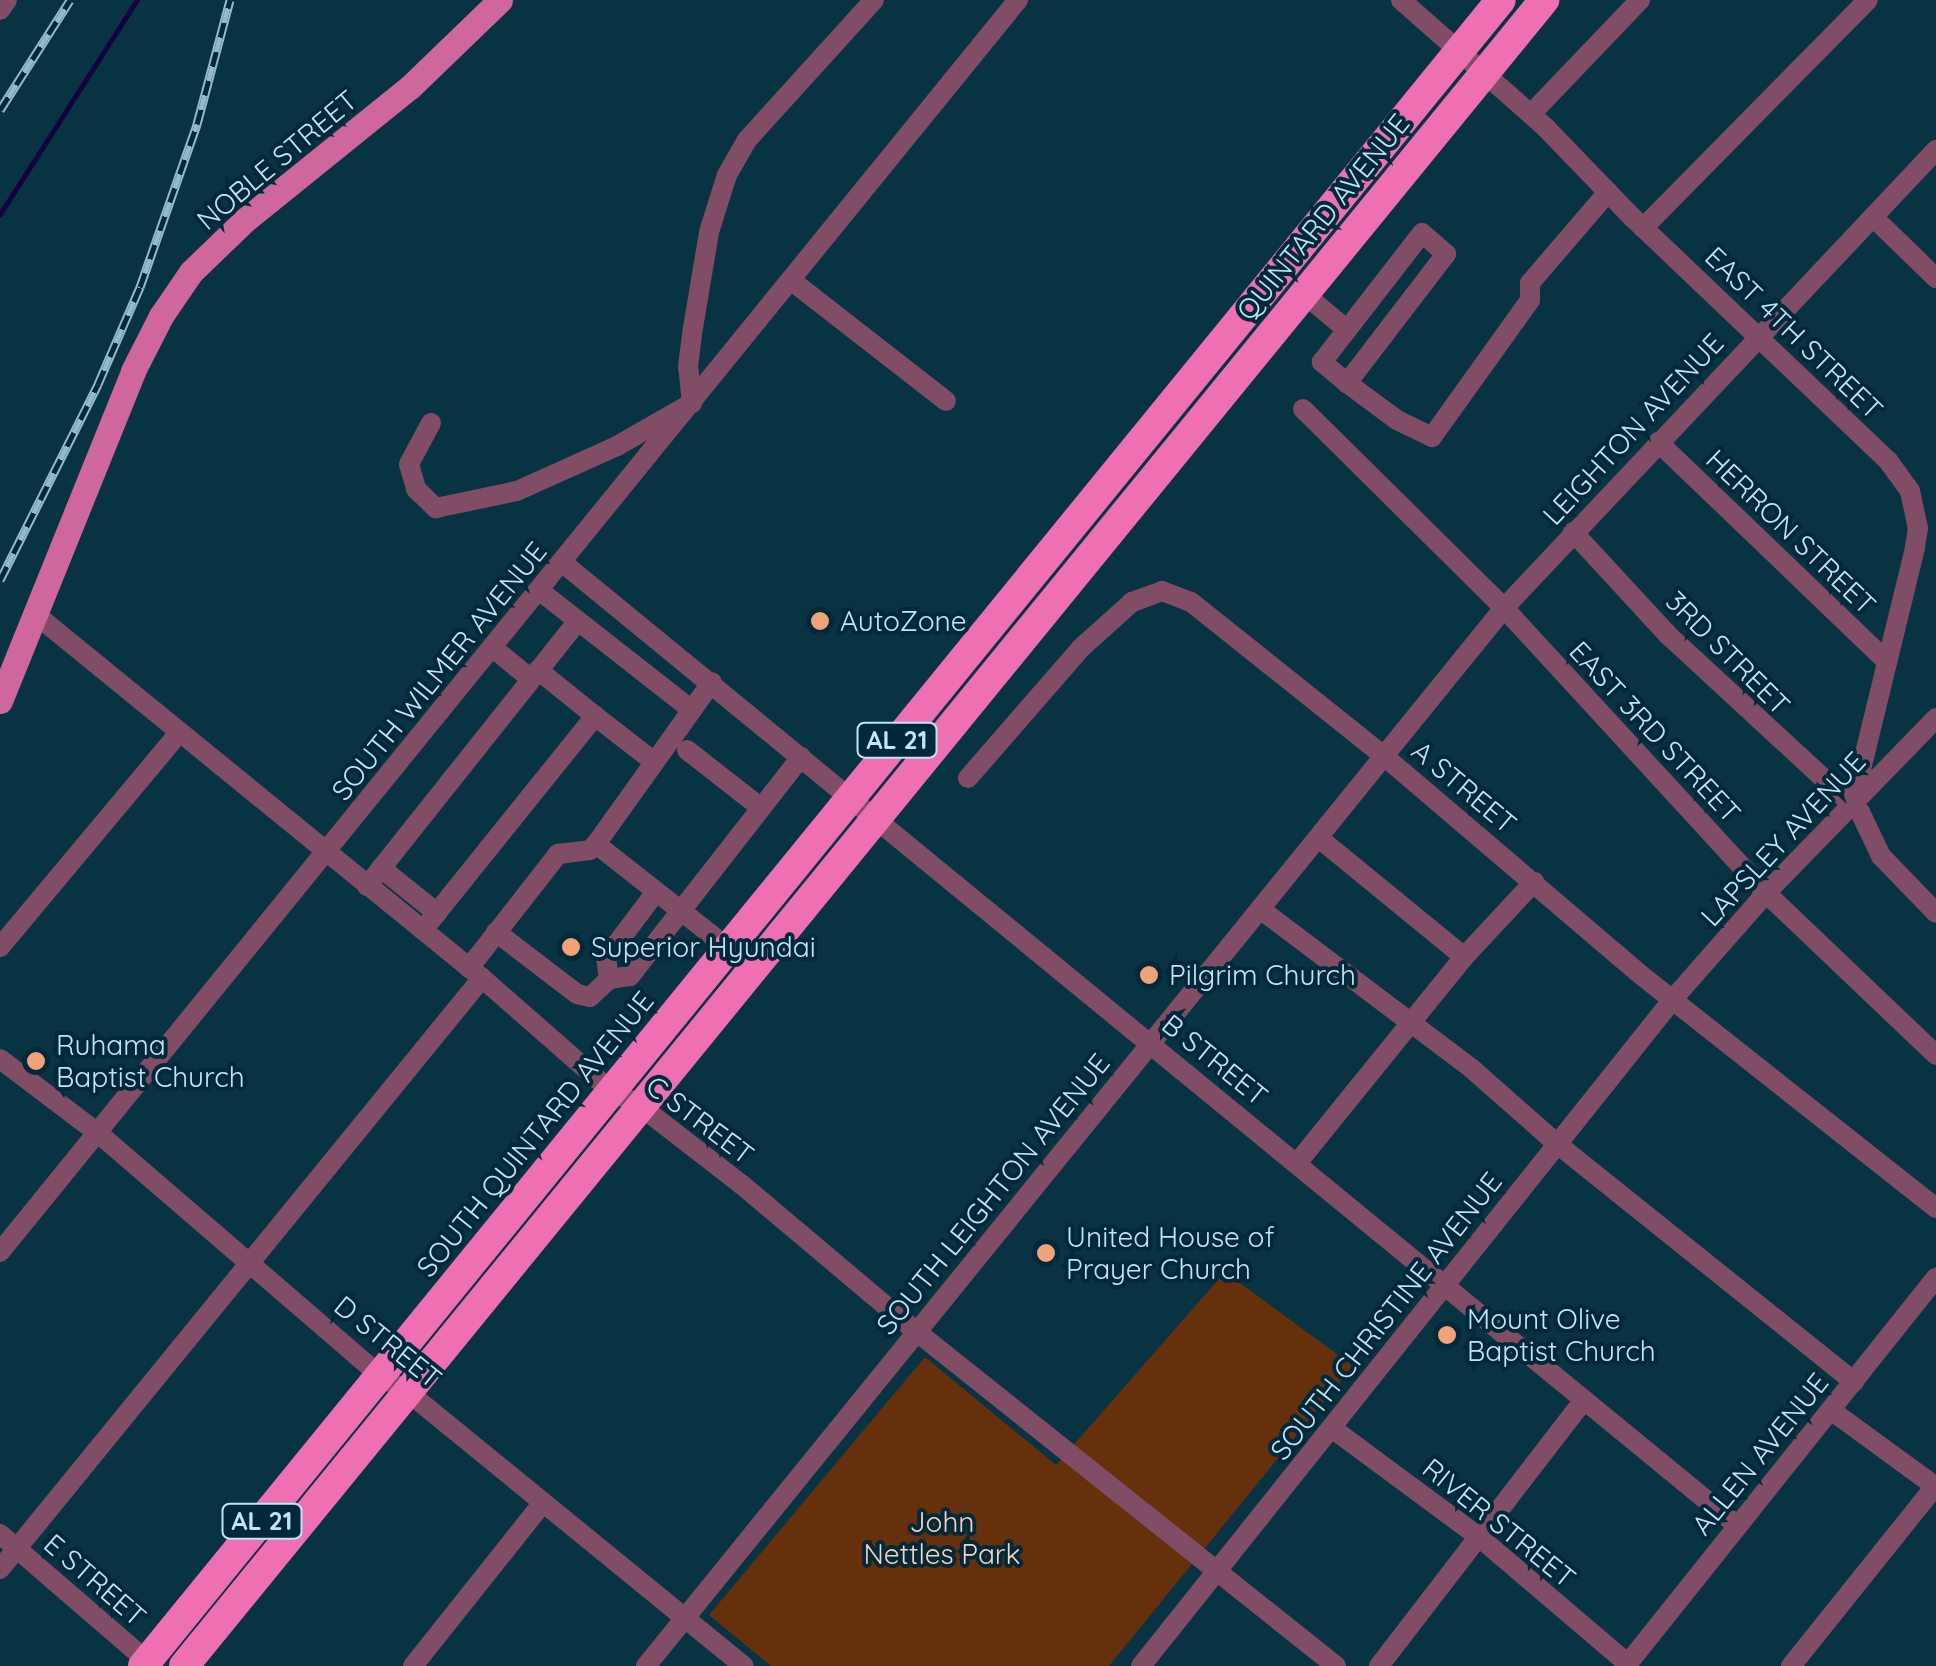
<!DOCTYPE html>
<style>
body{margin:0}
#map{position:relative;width:1936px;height:1666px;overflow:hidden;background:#073343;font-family:Quicksand,sans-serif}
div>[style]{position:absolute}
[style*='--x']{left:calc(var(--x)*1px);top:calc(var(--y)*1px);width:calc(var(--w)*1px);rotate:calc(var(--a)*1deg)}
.green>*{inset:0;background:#67300d}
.stream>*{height:5px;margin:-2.5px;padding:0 2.5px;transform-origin:2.5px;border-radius:2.5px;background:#160041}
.minor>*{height:20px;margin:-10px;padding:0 10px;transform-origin:10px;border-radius:10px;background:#804c66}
.major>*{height:25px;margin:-12.5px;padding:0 12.5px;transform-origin:12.5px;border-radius:12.5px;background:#cf669d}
.highway>*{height:30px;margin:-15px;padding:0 15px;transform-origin:15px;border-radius:15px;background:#ef6fb3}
.rail>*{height:9px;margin-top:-4.5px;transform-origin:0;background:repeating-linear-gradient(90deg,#002939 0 15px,#93b9ca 0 30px);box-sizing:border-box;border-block:2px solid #93b9ca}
.dots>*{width:28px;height:28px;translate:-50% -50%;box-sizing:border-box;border:5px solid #002939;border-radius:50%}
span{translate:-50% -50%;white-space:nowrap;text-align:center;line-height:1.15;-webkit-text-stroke:8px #002939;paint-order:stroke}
.shield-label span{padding:2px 8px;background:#002939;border:2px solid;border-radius:8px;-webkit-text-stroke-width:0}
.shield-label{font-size:25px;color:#c1e5f7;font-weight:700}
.street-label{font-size:28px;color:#c1e5f7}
.poi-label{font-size:28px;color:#c1e5f7}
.left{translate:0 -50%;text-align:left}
.park-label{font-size:28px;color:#fdd2bc}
</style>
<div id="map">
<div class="green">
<div style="clip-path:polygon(1225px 1272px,1353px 1366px,1109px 1666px,771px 1666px,709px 1615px,925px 1357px,1056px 1465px)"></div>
</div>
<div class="stream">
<div style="--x:0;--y:214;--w:254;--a:-57.4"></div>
</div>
<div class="minor">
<div style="--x:1401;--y:0;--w:193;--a:41.4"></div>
<div style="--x:1546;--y:128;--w:124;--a:46"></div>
<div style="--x:1632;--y:217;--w:355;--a:43.6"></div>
<div style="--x:1889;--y:462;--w:36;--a:54"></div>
<div style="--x:1910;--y:491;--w:38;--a:78"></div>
<div style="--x:1918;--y:528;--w:20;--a:99"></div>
<div style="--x:1915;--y:548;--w:261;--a:103.7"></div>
<div style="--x:0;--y:10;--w:12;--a:-55"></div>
<div style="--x:1531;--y:114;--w:158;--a:-46.3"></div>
<div style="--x:1873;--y:217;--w:88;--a:44.1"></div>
<div style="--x:1643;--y:228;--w:320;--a:-45.4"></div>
<div style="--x:1422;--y:233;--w:32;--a:41"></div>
<div style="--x:1446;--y:254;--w:163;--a:127.5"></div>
<div style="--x:1347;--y:383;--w:33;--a:-140"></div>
<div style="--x:1322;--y:362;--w:163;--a:-52.2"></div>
<div style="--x:792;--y:281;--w:195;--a:37.9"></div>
<div style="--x:1303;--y:293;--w:56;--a:39.9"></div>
<div style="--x:1347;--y:383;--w:62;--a:36.5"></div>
<div style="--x:1397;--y:420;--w:39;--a:26"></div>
<div style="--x:1432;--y:437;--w:168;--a:-54.4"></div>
<div style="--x:1530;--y:300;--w:17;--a:-90"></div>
<div style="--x:1530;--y:283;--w:120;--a:-49.4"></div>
<div style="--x:1303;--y:409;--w:283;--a:44.7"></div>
<div style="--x:1504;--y:608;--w:387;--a:47.4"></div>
<div style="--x:1766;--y:893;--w:235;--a:43.6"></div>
<div style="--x:431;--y:423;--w:47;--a:118.2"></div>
<div style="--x:409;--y:464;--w:26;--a:74"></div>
<div style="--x:416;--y:489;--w:28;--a:44"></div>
<div style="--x:436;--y:508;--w:83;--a:-11.9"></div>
<div style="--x:517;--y:491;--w:110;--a:-24.2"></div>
<div style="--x:617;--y:446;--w:86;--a:-29.8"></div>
<div style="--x:692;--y:403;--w:36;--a:-96"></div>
<div style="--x:688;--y:367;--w:39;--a:-83"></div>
<div style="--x:693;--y:328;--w:97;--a:-80.5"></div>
<div style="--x:709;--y:232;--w:60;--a:-72.5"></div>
<div style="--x:727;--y:175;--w:40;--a:-60.3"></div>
<div style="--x:747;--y:140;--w:189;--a:-47.8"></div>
<div style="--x:1658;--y:442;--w:316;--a:43.8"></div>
<div style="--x:1573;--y:532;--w:139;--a:47.3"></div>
<div style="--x:1667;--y:634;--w:263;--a:42.7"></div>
<div style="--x:1860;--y:812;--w:49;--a:64.5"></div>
<div style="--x:1881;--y:856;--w:79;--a:46"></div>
<div style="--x:563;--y:563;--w:1519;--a:39.34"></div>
<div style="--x:540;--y:591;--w:193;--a:38.1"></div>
<div style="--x:35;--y:614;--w:576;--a:39.16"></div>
<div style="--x:482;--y:978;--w:170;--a:41.2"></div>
<div style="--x:610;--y:1090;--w:33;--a:27"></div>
<div style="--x:639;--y:1105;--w:129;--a:37.8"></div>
<div style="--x:741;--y:1184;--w:230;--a:40.1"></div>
<div style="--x:917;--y:1332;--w:536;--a:38.56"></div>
<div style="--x:493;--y:648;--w:49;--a:39.2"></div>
<div style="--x:538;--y:670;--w:73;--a:38.9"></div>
<div style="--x:687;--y:750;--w:93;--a:38"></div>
<div style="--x:968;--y:778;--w:172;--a:-49"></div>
<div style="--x:1081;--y:648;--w:69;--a:-42"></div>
<div style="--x:1132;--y:602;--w:32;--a:-20"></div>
<div style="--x:1162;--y:591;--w:31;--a:21"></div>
<div style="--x:1191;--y:602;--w:248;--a:38.6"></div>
<div style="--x:1385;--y:757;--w:336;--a:40.4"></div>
<div style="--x:1641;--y:975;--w:376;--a:38.3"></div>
<div style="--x:1320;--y:839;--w:186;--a:39.3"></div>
<div style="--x:596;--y:844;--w:199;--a:-54.4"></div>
<div style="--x:381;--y:868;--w:72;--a:38.8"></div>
<div style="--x:367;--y:886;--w:339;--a:-51.5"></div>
<div style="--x:1260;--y:909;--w:264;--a:37"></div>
<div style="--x:1471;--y:1068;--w:113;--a:41.4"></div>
<div style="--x:1556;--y:1143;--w:382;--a:38.7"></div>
<div style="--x:423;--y:930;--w:275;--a:-51.2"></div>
<div style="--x:595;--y:716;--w:73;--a:37.8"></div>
<div style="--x:496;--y:932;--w:102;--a:37.4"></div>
<div style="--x:577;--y:994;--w:13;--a:13"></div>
<div style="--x:590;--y:997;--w:26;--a:-43"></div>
<div style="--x:609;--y:979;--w:21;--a:-8"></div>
<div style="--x:630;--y:976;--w:278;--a:-52"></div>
<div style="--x:0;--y:947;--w:280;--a:-50.1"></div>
<div style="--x:469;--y:968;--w:145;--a:-52"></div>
<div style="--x:558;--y:854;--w:32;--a:-7"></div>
<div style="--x:590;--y:850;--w:8;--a:-45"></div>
<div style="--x:596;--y:844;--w:168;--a:38.2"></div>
<div style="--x:609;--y:979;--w:21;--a:-98"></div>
<div style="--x:606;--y:958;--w:83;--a:-52.9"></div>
<div style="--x:0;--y:1059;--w:123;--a:37.1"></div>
<div style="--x:98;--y:1133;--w:373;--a:40.7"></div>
<div style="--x:381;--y:1376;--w:33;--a:31"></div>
<div style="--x:409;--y:1393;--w:432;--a:39.2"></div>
<div style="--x:1298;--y:1162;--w:264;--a:-51"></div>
<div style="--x:1464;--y:957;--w:103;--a:-47"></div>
<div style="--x:0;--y:1252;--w:1614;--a:-50.89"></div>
<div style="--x:1832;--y:1411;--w:127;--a:36.1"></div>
<div style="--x:1333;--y:1429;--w:182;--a:36.5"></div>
<div style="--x:1479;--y:1537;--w:196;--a:40.4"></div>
<div style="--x:0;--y:1534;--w:202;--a:40.8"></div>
<div style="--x:0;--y:1569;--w:763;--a:-50.8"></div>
<div style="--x:413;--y:1666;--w:207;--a:-51.5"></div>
<div style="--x:646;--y:1666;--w:1362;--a:-50.96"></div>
<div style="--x:1504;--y:608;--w:630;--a:-46.67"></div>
<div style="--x:1141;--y:1666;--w:853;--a:-51.42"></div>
<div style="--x:1673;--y:999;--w:141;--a:-48.7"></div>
<div style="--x:1766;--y:893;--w:244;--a:-45.8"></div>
<div style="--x:1379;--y:1666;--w:336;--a:-52.4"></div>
<div style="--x:1626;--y:1666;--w:497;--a:-51.4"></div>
<div style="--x:1791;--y:1666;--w:232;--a:-51.3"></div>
</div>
<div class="major">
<div style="--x:0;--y:701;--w:356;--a:-68"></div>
<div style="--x:133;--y:371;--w:62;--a:-63"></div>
<div style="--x:161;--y:316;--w:53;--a:-55.7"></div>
<div style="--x:191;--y:272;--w:75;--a:-43.9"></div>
<div style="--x:245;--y:220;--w:212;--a:-38.9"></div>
<div style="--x:410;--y:87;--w:125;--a:-44"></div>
</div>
<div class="highway">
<div style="--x:143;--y:1666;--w:2149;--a:-50.82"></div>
<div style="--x:184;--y:1666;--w:2151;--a:-50.77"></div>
</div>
<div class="rail">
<div style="--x:0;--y:110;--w:130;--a:-57.5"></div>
<div style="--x:0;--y:580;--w:219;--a:-63.4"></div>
<div style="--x:98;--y:384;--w:106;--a:-66.6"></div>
<div style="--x:140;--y:287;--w:173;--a:-70.7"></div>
<div style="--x:197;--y:124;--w:128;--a:-75.1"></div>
</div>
<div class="dots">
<div style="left:820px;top:621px;background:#f0a278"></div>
<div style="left:571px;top:947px;background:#f0a278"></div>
<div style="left:1149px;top:975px;background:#f0a278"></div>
<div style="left:36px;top:1061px;background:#f0a278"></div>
<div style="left:1046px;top:1253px;background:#f0a278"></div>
<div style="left:1447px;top:1335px;background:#f0a278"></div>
</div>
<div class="shield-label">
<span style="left:897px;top:740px">AL 21</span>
<span style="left:262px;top:1521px">AL 21</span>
</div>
<div class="street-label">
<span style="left:277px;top:160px;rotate:-40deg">NOBLE STREET</span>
<span style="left:1323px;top:217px;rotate:-51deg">QUINTARD AVENUE</span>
<span style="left:1794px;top:333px;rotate:44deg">EAST 4TH STREET</span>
<span style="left:1633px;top:429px;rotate:-47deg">LEIGHTON AVENUE</span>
<span style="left:1791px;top:532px;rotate:44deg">HERRON STREET</span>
<span style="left:1728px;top:653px;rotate:45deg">3RD STREET</span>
<span style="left:439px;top:671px;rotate:-51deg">SOUTH WILMER AVENUE</span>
<span style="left:1655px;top:732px;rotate:47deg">EAST 3RD STREET</span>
<span style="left:1464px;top:787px;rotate:40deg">A STREET</span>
<span style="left:1783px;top:839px;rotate:-47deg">LAPSLEY AVENUE</span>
<span style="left:1215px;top:1060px;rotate:39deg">B STREET</span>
<span style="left:700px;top:1120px;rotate:37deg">C STREET</span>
<span style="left:535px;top:1134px;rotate:-51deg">SOUTH QUINTARD AVENUE</span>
<span style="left:993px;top:1194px;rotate:-51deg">SOUTH LEIGHTON AVENUE</span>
<span style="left:1386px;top:1316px;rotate:-52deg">SOUTH CHRISTINE AVENUE</span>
<span style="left:388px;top:1342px;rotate:39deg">D STREET</span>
<span style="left:1760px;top:1454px;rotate:-51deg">ALLEN AVENUE</span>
<span style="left:1499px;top:1523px;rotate:39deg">RIVER STREET</span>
<span style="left:95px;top:1580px;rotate:41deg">E STREET</span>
</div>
<div class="poi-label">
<span class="left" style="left:840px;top:621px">AutoZone</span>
<span class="left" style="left:591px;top:947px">Superior Hyundai</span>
<span class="left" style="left:1169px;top:975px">Pilgrim Church</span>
<span class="left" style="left:56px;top:1061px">Ruhama<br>Baptist Church</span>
<span class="left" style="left:1066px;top:1253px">United House of<br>Prayer Church</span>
<span class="left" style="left:1467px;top:1335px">Mount Olive<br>Baptist Church</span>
</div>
<div class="park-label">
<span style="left:942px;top:1538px">John<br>Nettles Park</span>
</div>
</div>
